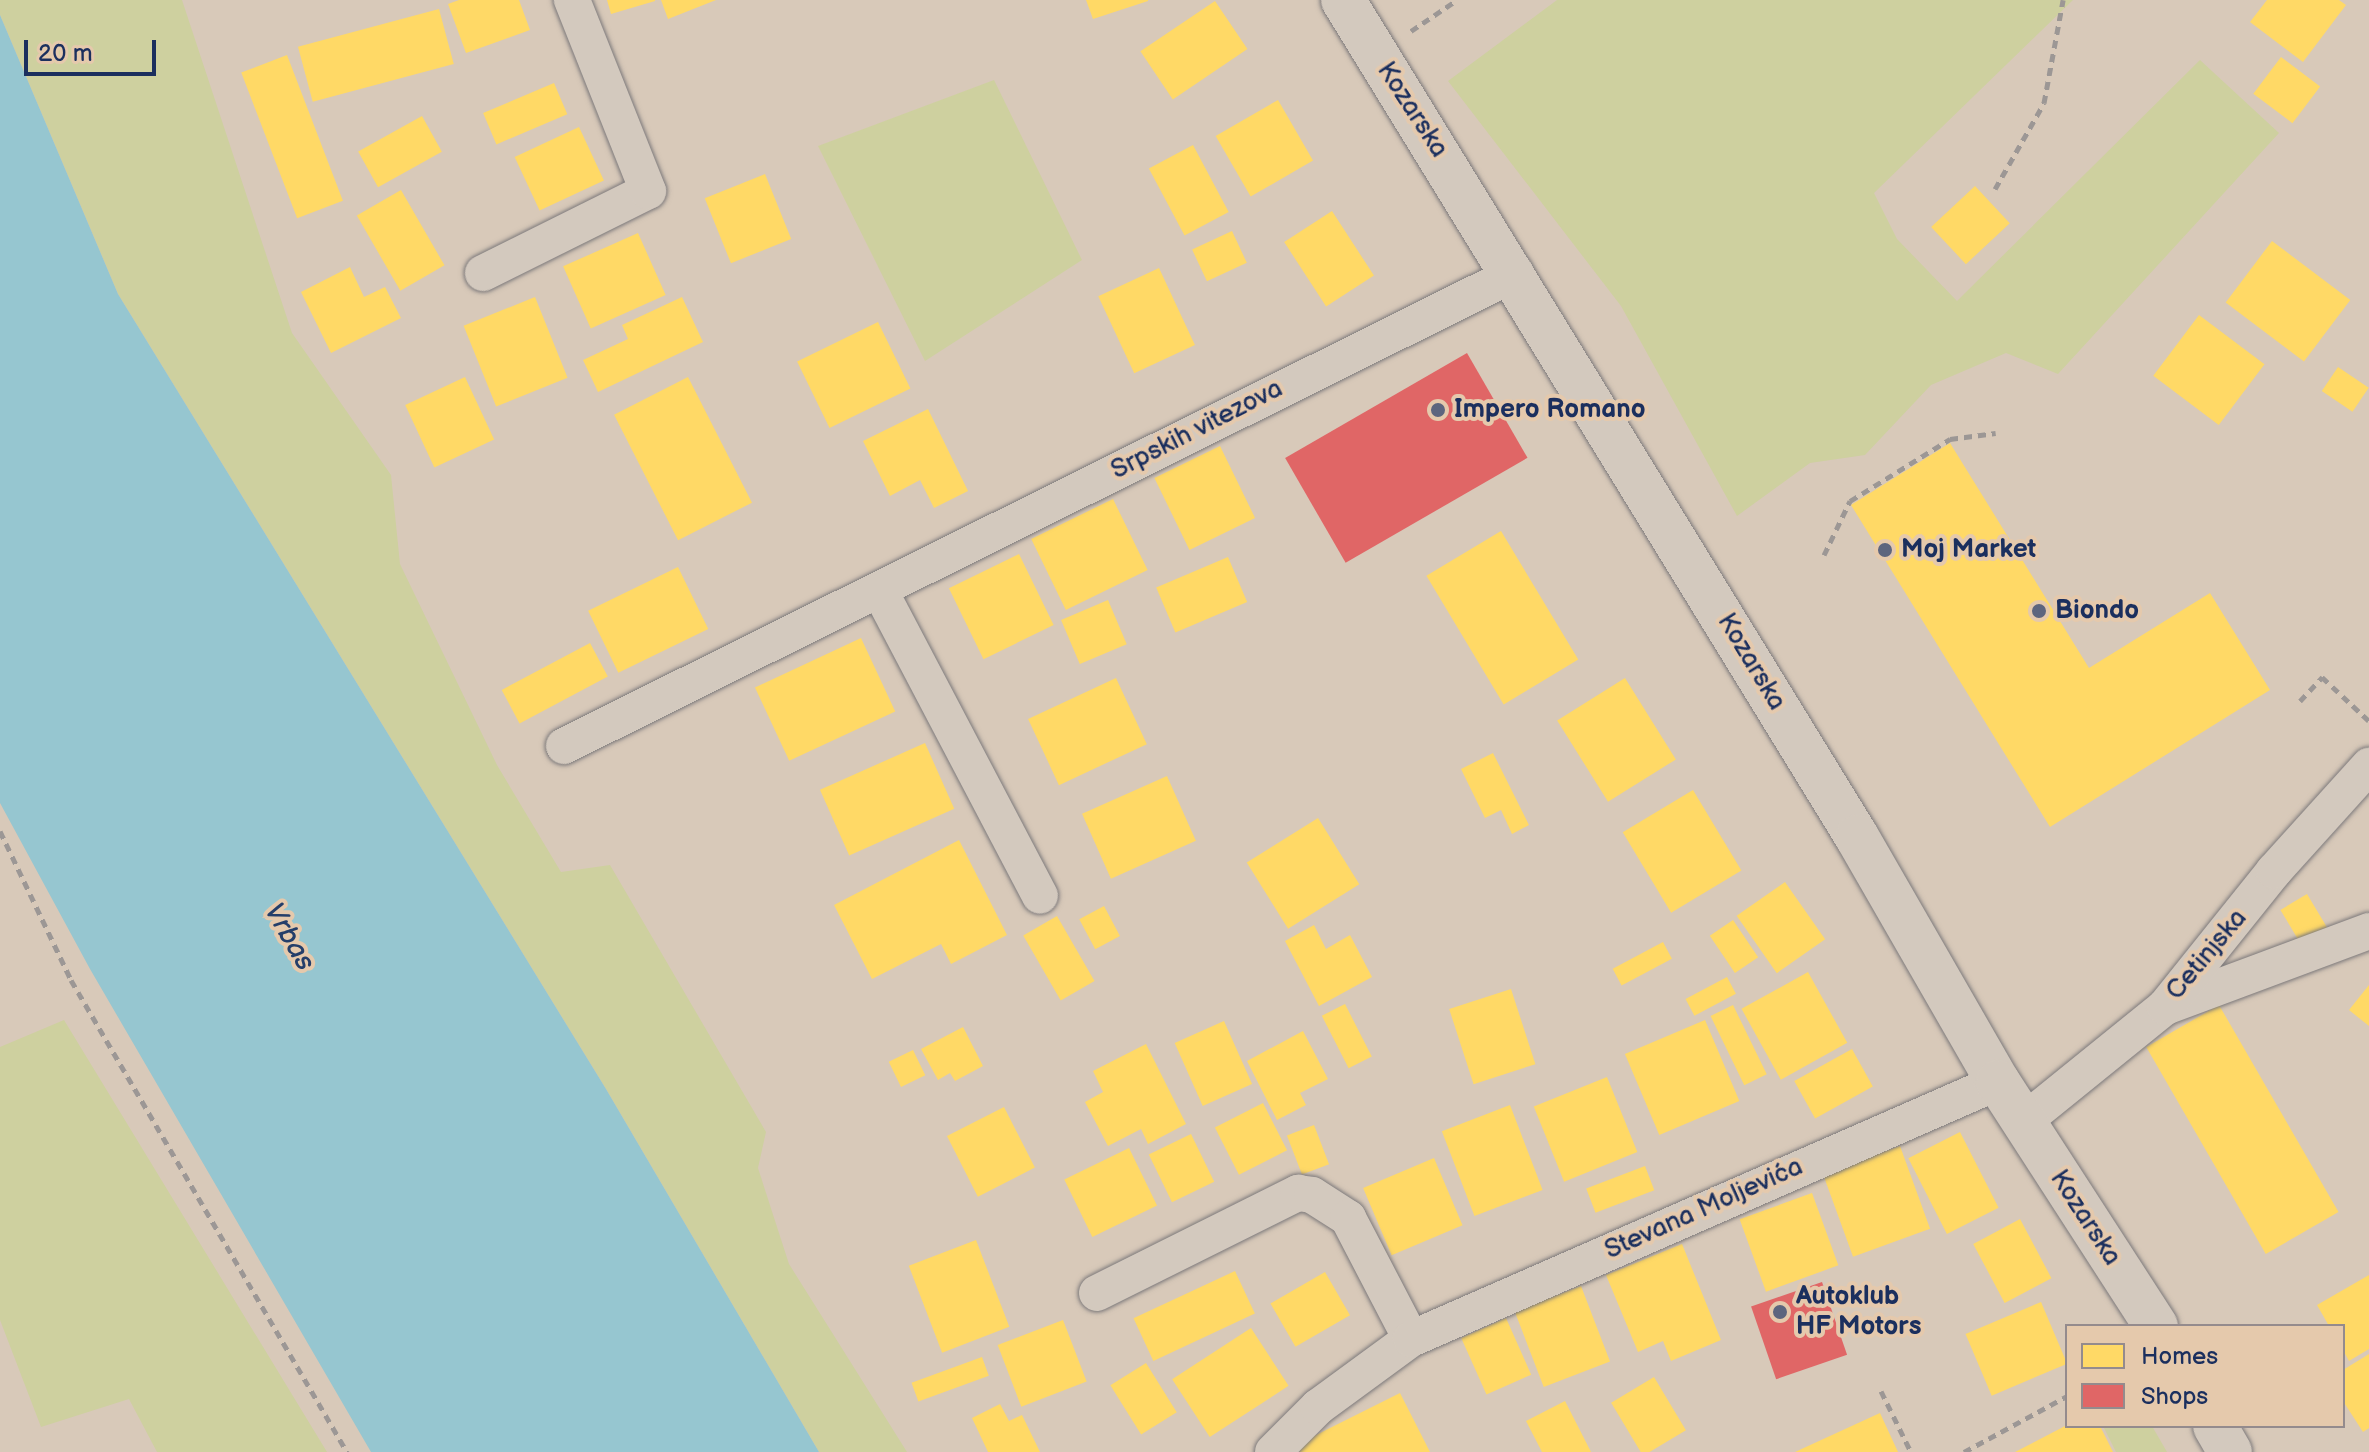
<!DOCTYPE html>
<meta charset="utf-8">
<style>
body{margin:0}
#map{position:relative;width:2369px;height:1452px;overflow:hidden;background:#d8c9b9;font-family:"Balsamiq Sans",sans-serif}
div>[style]{position:absolute}
[style*='--x']{left:calc(var(--x)*1px);top:calc(var(--y)*1px);width:calc(var(--w)*1px);rotate:calc(var(--a)*1deg)}
.green>*{inset:0;background:#ced09f}
.water>*{inset:0;background:#96c6d0}
.homes>*{inset:0;background:#ffd966;transform-origin:0 0}
.shops>*{inset:0;background:#e06666;transform-origin:0 0}
.path>*{height:5px;margin-top:-2.5px;transform-origin:0;background:repeating-linear-gradient(90deg,#9c9795 0 8px,transparent 0 14px)}
.roads{filter:drop-shadow(0 0 2px #7c797b) drop-shadow(0 0 2px #7c797b)}
.street>*{height:36px;margin:-18px;padding:0 18px;transform-origin:18px;border-radius:18px;background:#d3c9be}
.secondary>*{height:44px;margin:-22px;padding:0 22px;transform-origin:22px;border-radius:22px;background:#d3c9be}
.dots>*{width:22px;height:22px;translate:-50% -50%;box-sizing:border-box;border:4px solid #e5c9ac;border-radius:50%}
span{translate:-50% -50%;white-space:nowrap;text-align:center;line-height:1.15;-webkit-text-stroke:8px #e5c9ac;paint-order:stroke}
.street-label{font-size:26px;color:#1b2f5e}
.poi-label{font-size:26px;color:#1b2f5e;font-weight:700}
.left{translate:0 -50%;text-align:left}
.water-label{font-size:28px;color:#243e6a;font-style:italic}
.legend{position:absolute;left:2065px;top:1324px;width:280px;height:104px;box-sizing:border-box;background:#e5c9ac;border:2px solid #948b8d;margin:0;padding:10px 14px;list-style:none;font-size:24px;color:#1b2f5e}
.legend li{display:flex;align-items:center;gap:16px;height:40px}
.legend b{width:40px;border:2px solid #948b8d}
.scale{position:absolute;left:24px;top:40px;width:132px;height:36px;box-sizing:border-box;border:4px solid #1b2f5e;border-top:0;padding-left:10px;font-size:24px;line-height:28px;white-space:nowrap;color:#1b2f5e;-webkit-text-stroke:6px #e5c9ac;paint-order:stroke}
</style>
<div id="map">
<div class="green">
<div style="clip-path:polygon(0 0,182px 0,292px 333px,391px 475px,400px 564px,497px 765px,561px 872px,610px 865px,766px 1132px,758px 1168px,789px 1264px,907px 1452px,819px 1452px,606px 1089px,118px 294px,0 15px)"></div>
<div style="clip-path:polygon(1557px 0,2073px 0,1874px 193px,1897px 239px,1957px 301px,2200px 60px,2279px 133px,2058px 374px,2006px 353px,1931px 385px,1865px 455px,1810px 463px,1737px 516px,1621px 306px,1448px 81px)"></div>
<div style="clip-path:polygon(994px 80px,1082px 260px,925px 361px,818px 146px)"></div>
<div style="clip-path:polygon(64px 1020px,327px 1452px,157px 1452px,129px 1399px,41px 1427px,0 1320px,0 1047px)"></div>
<div style="clip-path:polygon(2103px 1426px,2152px 1426px,2167px 1452px,2116px 1452px)"></div>
</div>
<div class="water">
<div style="clip-path:polygon(0 15px,118px 294px,606px 1089px,819px 1452px,371px 1452px,90px 969px,0 803px)"></div>
</div>
<div class="homes">
<div style="clip-path:polygon(459px 0,519px 0,530px 30px,466px 53px,448px 4px)"></div>
<div style="clip-path:polygon(607px 0,655px 0,655px 1px,611px 14px)"></div>
<div style="clip-path:polygon(661px 0,716px 0,668px 19px)"></div>
<div style="clip-path:polygon(1086px 0,1148px 0,1148px 1px,1093px 19px)"></div>
<div style="clip-path:polygon(2267px 0,2339px 0,2346px 5px,2303px 62px,2250px 22px)"></div>
<div style="left:1215px;top:1px;width:58px;height:90px;rotate:56deg"></div>
<div style="left:439px;top:9px;width:57px;height:146px;rotate:75deg"></div>
<div style="left:287px;top:55px;width:156px;height:49px;rotate:69deg"></div>
<div style="left:2281px;top:57px;width:49px;height:46px;rotate:37deg"></div>
<div style="left:554px;top:83px;width:34px;height:77px;rotate:67deg"></div>
<div style="left:1278px;top:100px;width:70px;height:72px;rotate:60deg"></div>
<div style="left:422px;top:116px;width:41px;height:73px;rotate:61deg"></div>
<div style="left:579px;top:127px;width:59px;height:71px;rotate:65deg"></div>
<div style="left:1193px;top:145px;width:76px;height:50px;rotate:62deg"></div>
<div style="left:765px;top:174px;width:70px;height:65px;rotate:68deg"></div>
<div style="left:1975px;top:186px;width:51px;height:60px;rotate:47deg"></div>
<div style="left:401px;top:190px;width:87px;height:51px;rotate:60deg"></div>
<div style="left:1332px;top:211px;width:77px;height:57px;rotate:57deg"></div>
<div style="left:1232px;top:231px;width:35px;height:44px;rotate:65deg"></div>
<div style="left:638px;top:233px;width:68px;height:82px;rotate:66deg"></div>
<div style="left:2272px;top:241px;width:98px;height:77px;rotate:37deg"></div>
<div style="clip-path:polygon(350px 267px,364px 297px,385px 287px,401px 318px,331px 353px,301px 292px)"></div>
<div style="left:1159px;top:268px;width:85px;height:67px;rotate:65deg"></div>
<div style="left:535px;top:297px;width:87px;height:77px;rotate:68deg"></div>
<div style="clip-path:polygon(682px 297px,703px 342px,598px 392px,583px 360px,628px 339px,622px 325px)"></div>
<div style="left:2199px;top:315px;width:82px;height:76px;rotate:37deg"></div>
<div style="left:878px;top:322px;width:74px;height:90px;rotate:64deg"></div>
<div style="left:2338px;top:367px;width:37px;height:29px;rotate:34deg"></div>
<div style="left:465px;top:377px;width:69px;height:66px;rotate:65deg"></div>
<div style="left:688px;top:377px;width:141px;height:83px;rotate:63deg"></div>
<div style="clip-path:polygon(928px 409px,968px 491px,934px 508px,920px 480px,890px 496px,863px 441px)"></div>
<div style="clip-path:polygon(1950px 443px,2089px 668px,2210px 593px,2270px 690px,2050px 827px,1851px 505px)"></div>
<div style="left:1220px;top:446px;width:80px;height:73px;rotate:64deg"></div>
<div style="left:1113px;top:499px;width:79px;height:91px;rotate:64deg"></div>
<div style="left:1501px;top:531px;width:150px;height:87px;rotate:59deg"></div>
<div style="left:1019px;top:554px;width:79px;height:78px;rotate:64deg"></div>
<div style="left:1228px;top:557px;width:49px;height:78px;rotate:67deg"></div>
<div style="left:678px;top:567px;width:69px;height:100px;rotate:64deg"></div>
<div style="left:1108px;top:600px;width:48px;height:51px;rotate:67deg"></div>
<div style="left:861px;top:638px;width:81px;height:117px;rotate:65deg"></div>
<div style="left:590px;top:643px;width:38px;height:100px;rotate:62deg"></div>
<div style="left:1116px;top:678px;width:73px;height:97px;rotate:65deg"></div>
<div style="left:1625px;top:678px;width:96px;height:80px;rotate:58deg"></div>
<div style="left:925px;top:743px;width:72px;height:115px;rotate:66deg"></div>
<div style="clip-path:polygon(1493px 753px,1529px 825px,1512px 834px,1501px 810px,1485px 818px,1461px 769px)"></div>
<div style="left:1167px;top:776px;width:71px;height:93px;rotate:66deg"></div>
<div style="left:1693px;top:790px;width:94px;height:82px;rotate:59deg"></div>
<div style="left:1318px;top:818px;width:78px;height:84px;rotate:58deg"></div>
<div style="clip-path:polygon(959px 840px,1007px 935px,951px 964px,941px 944px,872px 979px,834px 905px)"></div>
<div style="left:1785px;top:882px;width:70px;height:59px;rotate:55deg"></div>
<div style="left:2307px;top:894px;width:39px;height:31px;rotate:59deg"></div>
<div style="left:1104px;top:906px;width:34px;height:28px;rotate:62deg"></div>
<div style="left:1057px;top:916px;width:75px;height:39px;rotate:60deg"></div>
<div style="left:1733px;top:920px;width:45px;height:28px;rotate:56deg"></div>
<div style="clip-path:polygon(1314px 925px,1326px 949px,1350px 935px,1372px 977px,1319px 1006px,1285px 941px)"></div>
<div style="left:1663px;top:942px;width:19px;height:57px;rotate:62deg"></div>
<div style="left:1808px;top:972px;width:81px;height:76px;rotate:61deg"></div>
<div style="left:1727px;top:977px;width:19px;height:47px;rotate:62deg"></div>
<div style="clip-path:polygon(2369px 985px,2369px 1026px,2349px 1010px)"></div>
<div style="left:1511px;top:989px;width:79px;height:65px;rotate:72deg"></div>
<div style="left:1345px;top:1004px;width:59px;height:26px;rotate:63deg"></div>
<div style="left:1733px;top:1005px;width:77px;height:25px;rotate:64deg"></div>
<div style="left:2219px;top:1005px;width:239px;height:84px;rotate:60deg"></div>
<div style="left:1705px;top:1020px;width:88px;height:87px;rotate:67deg"></div>
<div style="left:1224px;top:1021px;width:69px;height:54px;rotate:66deg"></div>
<div style="clip-path:polygon(963px 1027px,983px 1066px,955px 1081px,950px 1073px,938px 1080px,921px 1049px)"></div>
<div style="clip-path:polygon(1303px 1031px,1328px 1079px,1300px 1093px,1306px 1105px,1277px 1120px,1247px 1061px)"></div>
<div style="clip-path:polygon(1146px 1044px,1186px 1124px,1148px 1144px,1141px 1129px,1108px 1146px,1085px 1102px,1103px 1092px,1093px 1071px)"></div>
<div style="left:1852px;top:1049px;width:43px;height:66px;rotate:61deg"></div>
<div style="left:913px;top:1050px;width:28px;height:27px;rotate:64deg"></div>
<div style="left:1607px;top:1077px;width:81px;height:79px;rotate:68deg"></div>
<div style="left:1263px;top:1103px;width:53px;height:54px;rotate:63deg"></div>
<div style="left:1510px;top:1105px;width:91px;height:73px;rotate:69deg"></div>
<div style="left:1004px;top:1107px;width:68px;height:64px;rotate:63deg"></div>
<div style="left:1314px;top:1125px;width:42px;height:29px;rotate:69deg"></div>
<div style="left:1960px;top:1132px;width:85px;height:58px;rotate:63deg"></div>
<div style="left:1191px;top:1134px;width:53px;height:47px;rotate:64deg"></div>
<div style="left:1900px;top:1146px;width:88px;height:82px;rotate:70deg"></div>
<div style="left:1129px;top:1148px;width:64px;height:72px;rotate:64deg"></div>
<div style="left:1434px;top:1158px;width:73px;height:77px;rotate:67deg"></div>
<div style="left:1645px;top:1166px;width:26px;height:63px;rotate:69deg"></div>
<div style="left:1812px;top:1193px;width:77px;height:77px;rotate:70deg"></div>
<div style="left:2020px;top:1219px;width:67px;height:53px;rotate:62deg"></div>
<div style="left:976px;top:1240px;width:93px;height:72px;rotate:69deg"></div>
<div style="clip-path:polygon(1682px 1244px,1721px 1340px,1671px 1361px,1663px 1341px,1638px 1352px,1606px 1275px)"></div>
<div style="left:1235px;top:1271px;width:47px;height:112px;rotate:65deg"></div>
<div style="left:1325px;top:1272px;width:50px;height:63px;rotate:60deg"></div>
<div style="clip-path:polygon(2369px 1275px,2369px 1349px,2349px 1361px,2343px 1350px,2343px 1326px,2329px 1326px,2317px 1305px)"></div>
<div style="left:1581px;top:1286px;width:81px;height:71px;rotate:69deg"></div>
<div style="left:2041px;top:1302px;width:67px;height:82px;rotate:67deg"></div>
<div style="left:1506px;top:1318px;width:62px;height:49px;rotate:66deg"></div>
<div style="left:1063px;top:1320px;width:66px;height:70px;rotate:69deg"></div>
<div style="left:1251px;top:1328px;width:69px;height:94px;rotate:57deg"></div>
<div style="clip-path:polygon(2369px 1354px,2369px 1428px,2363px 1432px,2343px 1401px,2343px 1370px)"></div>
<div style="left:982px;top:1357px;width:20px;height:75px;rotate:70deg"></div>
<div style="left:1146px;top:1363px;width:58px;height:42px;rotate:58deg"></div>
<div style="left:1654px;top:1377px;width:62px;height:50px;rotate:59deg"></div>
<div style="clip-path:polygon(1400px 1393px,1430px 1452px,1300px 1452px,1296px 1445px)"></div>
<div style="clip-path:polygon(1565px 1401px,1591px 1452px,1542px 1452px,1526px 1421px)"></div>
<div style="clip-path:polygon(1000px 1404px,1009px 1421px,1022px 1415px,1040px 1452px,988px 1452px,972px 1418px)"></div>
<div style="clip-path:polygon(1880px 1413px,1898px 1452px,1795px 1452px)"></div>
<div style="clip-path:polygon(2067px 1425px,2100px 1426px,2113px 1452px,2015px 1452px)"></div>
</div>
<div class="shops">
<div style="left:1467px;top:353px;width:121px;height:210px;rotate:60deg"></div>
<div style="left:1822px;top:1282px;width:77px;height:75px;rotate:71deg"></div>
</div>
<div class="path">
<div style="--x:1411;--y:31;--w:55;--a:-34"></div>
<div style="--x:1995;--y:189;--w:99;--a:-60.3"></div>
<div style="--x:2044;--y:103;--w:105;--a:-79.5"></div>
<div style="--x:1824;--y:555;--w:60;--a:-64.3"></div>
<div style="--x:1850;--y:501;--w:118;--a:-31.8"></div>
<div style="--x:1950;--y:439;--w:46;--a:-7.4"></div>
<div style="--x:2300;--y:701;--w:33;--a:-47"></div>
<div style="--x:2322;--y:677;--w:64;--a:43.1"></div>
<div style="--x:0;--y:831;--w:165;--a:64.5"></div>
<div style="--x:71;--y:980;--w:547;--a:59.68"></div>
<div style="--x:1881;--y:1391;--w:68;--a:63.8"></div>
<div style="--x:1964;--y:1452;--w:117;--a:-28.5"></div>
</div>
<div class="roads">
<div class="street">
<div style="--x:483;--y:273;--w:184;--a:-26.4"></div>
<div style="--x:648;--y:191;--w:206;--a:-111.7"></div>
<div style="--x:880;--y:591;--w:344;--a:62.3"></div>
<div style="--x:564;--y:746;--w:1063;--a:-26.42"></div>
<div style="--x:2165;--y:1007;--w:218;--a:-20.4"></div>
<div style="--x:2023;--y:1122;--w:183;--a:-39"></div>
<div style="--x:2165;--y:1007;--w:174;--a:-51.3"></div>
<div style="--x:2274;--y:871;--w:142;--a:-47.9"></div>
<div style="--x:1097;--y:1293;--w:225;--a:-26.5"></div>
<div style="--x:1298;--y:1193;--w:14;--a:8"></div>
<div style="--x:1312;--y:1195;--w:43;--a:32.6"></div>
<div style="--x:1348;--y:1218;--w:136;--a:62.5"></div>
<div style="--x:1273;--y:1452;--w:64;--a:-45"></div>
<div style="--x:1318;--y:1407;--w:115;--a:-36.2"></div>
<div style="--x:1411;--y:1339;--w:641;--a:-23.64"></div>
</div>
<div class="secondary">
<div style="--x:1343;--y:0;--w:982;--a:58.45"></div>
<div style="--x:1857;--y:837;--w:283;--a:60.1"></div>
<div style="--x:1998;--y:1082;--w:291;--a:57.1"></div>
<div style="--x:2215;--y:1426;--w:30;--a:60"></div>
</div>
</div>
<div class="dots">
<div style="left:1438px;top:410px;background:#5d657e"></div>
<div style="left:1885px;top:550px;background:#5d657e"></div>
<div style="left:2039px;top:611px;background:#5d657e"></div>
<div style="left:1780px;top:1312px;background:#5d657e"></div>
</div>
<div class="street-label">
<span style="left:1412px;top:110px;rotate:57deg">Kozarska</span>
<span style="left:1197px;top:430px;rotate:-27deg">Srpskih vitezova</span>
<span style="left:1751px;top:662px;rotate:59deg">Kozarska</span>
<span style="left:2207px;top:955px;rotate:-50deg">Cetinjska</span>
<span style="left:1704px;top:1209px;rotate:-24deg">Stevana Moljevića</span>
<span style="left:2085px;top:1218px;rotate:57deg">Kozarska</span>
</div>
<div class="poi-label">
<span class="left" style="left:1454px;top:410px">Impero Romano</span>
<span class="left" style="left:1901px;top:550px">Moj Market</span>
<span class="left" style="left:2055px;top:611px">Biondo</span>
<span class="left" style="left:1796px;top:1312px">Autoklub<br>HF Motors</span>
</div>
<div class="water-label">
<span style="left:289px;top:937px;rotate:60deg">Vrbas</span>
</div>
<ul class="legend">
<li><b style="height:22px;background:#ffd966"></b>Homes</li>
<li><b style="height:22px;background:#e06666"></b>Shops</li>
</ul>
<div class="scale">20 m</div>
</div>
